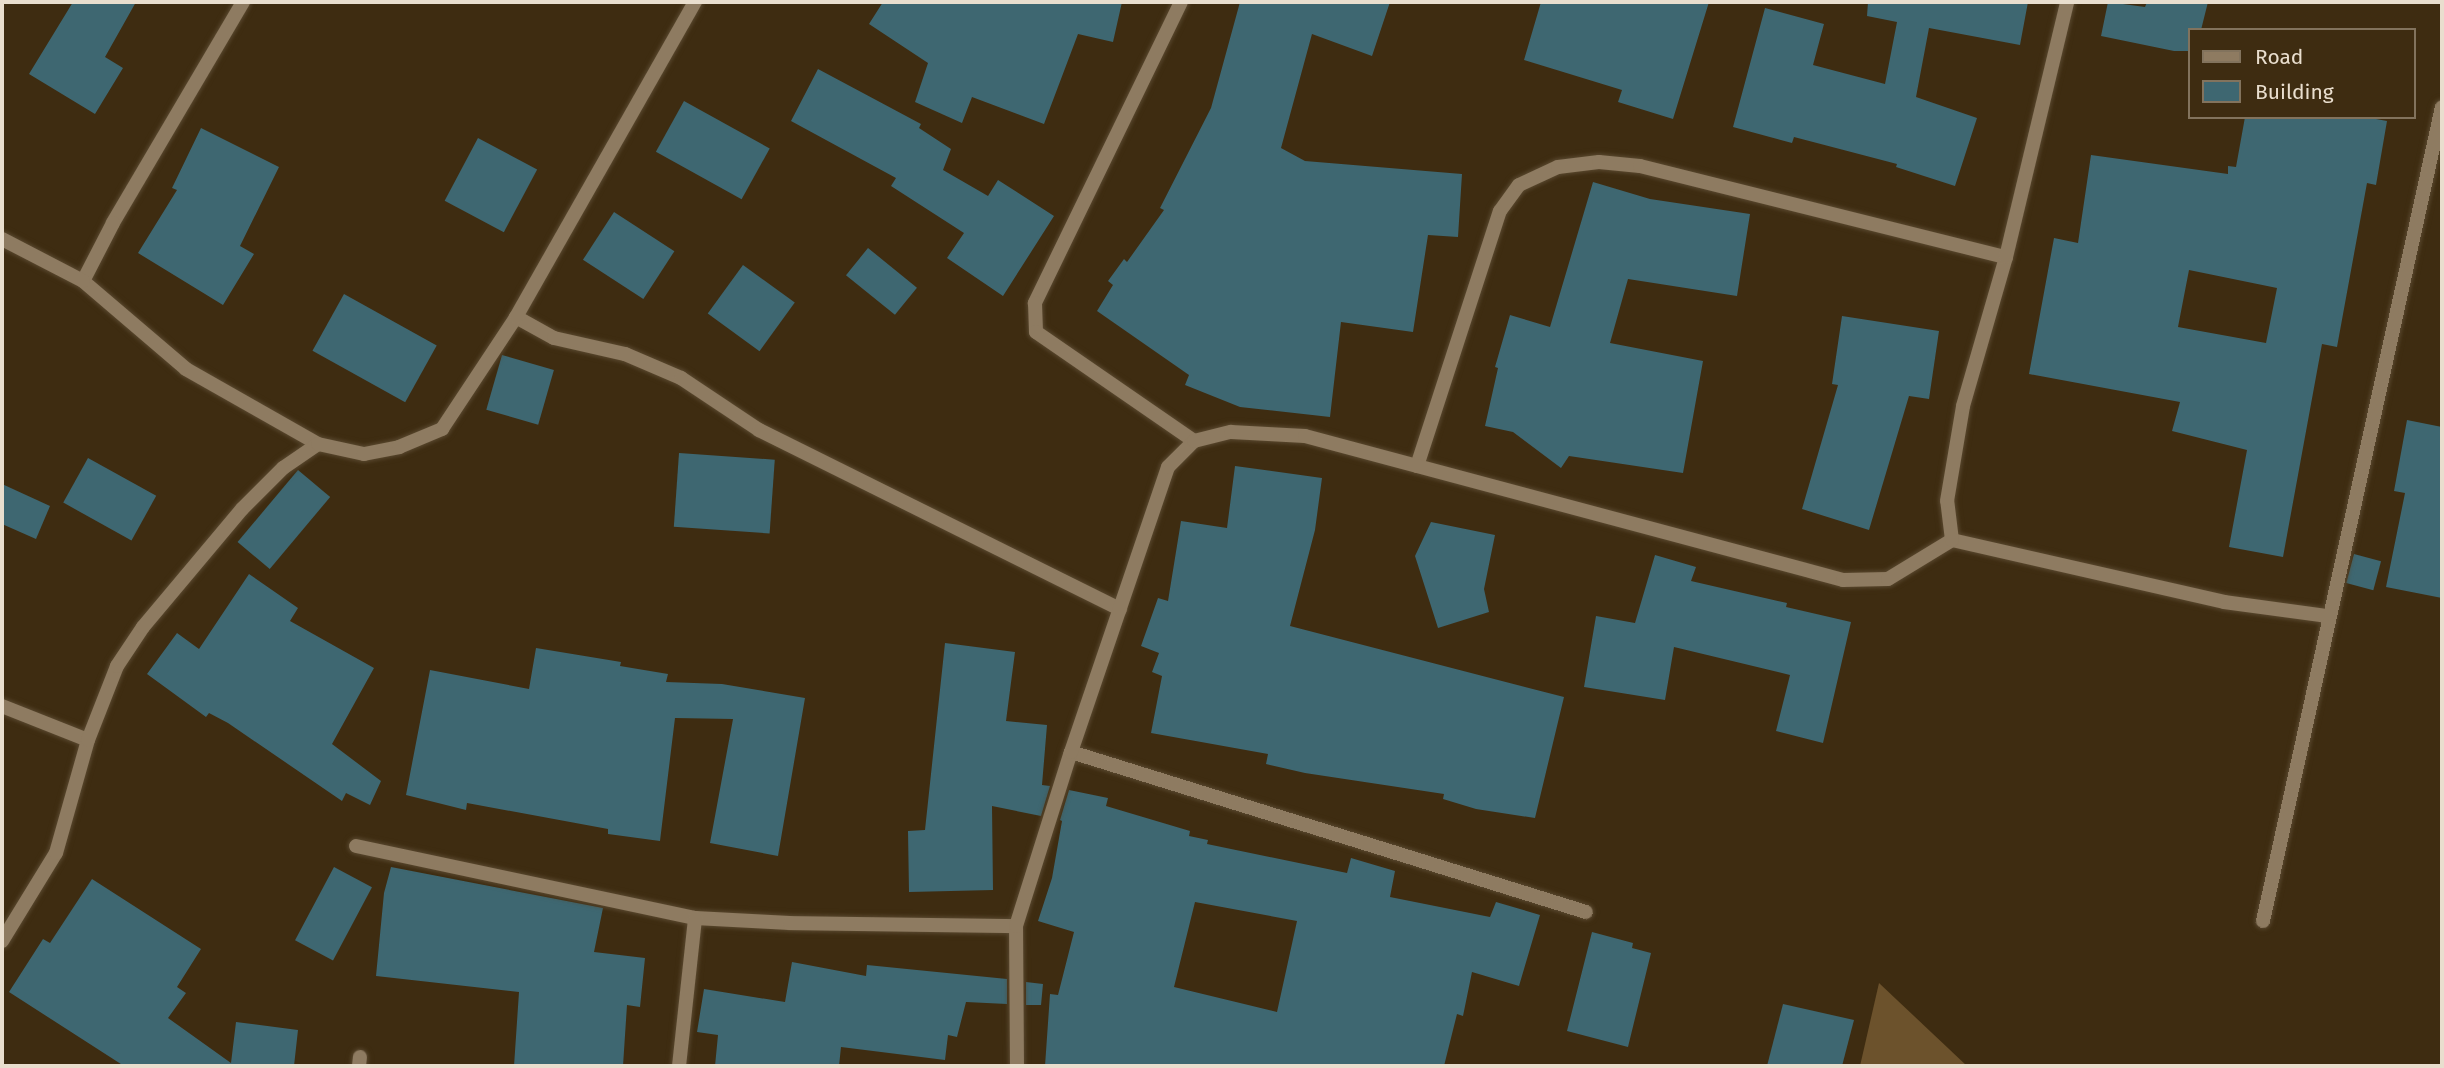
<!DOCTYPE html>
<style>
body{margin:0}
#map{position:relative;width:2444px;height:1068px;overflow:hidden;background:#3e2c11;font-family:"Fira Sans",sans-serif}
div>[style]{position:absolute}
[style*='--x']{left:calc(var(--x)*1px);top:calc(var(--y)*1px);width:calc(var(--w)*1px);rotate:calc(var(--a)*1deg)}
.green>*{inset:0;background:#6c522c}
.building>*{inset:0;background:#3e6771;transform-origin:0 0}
.roads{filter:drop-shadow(0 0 2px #59482f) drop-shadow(0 0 2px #59482f)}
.minor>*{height:14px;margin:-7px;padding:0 7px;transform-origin:7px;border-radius:7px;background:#8e7b61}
span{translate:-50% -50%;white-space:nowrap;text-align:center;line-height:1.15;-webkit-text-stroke:5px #3e2c11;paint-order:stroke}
.frame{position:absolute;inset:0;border:4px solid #e9dece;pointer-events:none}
.legend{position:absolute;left:2188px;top:28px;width:228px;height:91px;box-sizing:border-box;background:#3e2c11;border:2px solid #82735d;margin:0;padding:9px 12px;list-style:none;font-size:21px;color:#e9dece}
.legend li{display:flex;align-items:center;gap:14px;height:35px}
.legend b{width:35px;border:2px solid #82735d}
</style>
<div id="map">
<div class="green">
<div style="clip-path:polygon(1879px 983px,1967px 1066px,1860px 1066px)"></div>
</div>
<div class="building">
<div style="clip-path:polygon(73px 2px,136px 2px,105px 57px,123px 68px,95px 114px,29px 74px)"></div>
<div style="clip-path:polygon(883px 2px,1122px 2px,1113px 42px,1078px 34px,1044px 124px,972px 97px,962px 123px,915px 102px,928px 63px,869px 24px)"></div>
<div style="clip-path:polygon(1240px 2px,1390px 2px,1372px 56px,1312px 34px,1281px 148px,1305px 161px,1462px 174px,1458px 237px,1428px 235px,1413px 332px,1341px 322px,1330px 417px,1240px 407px,1185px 385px,1189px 375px,1097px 311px,1113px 285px,1108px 281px,1124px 259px,1127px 262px,1164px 210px,1160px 208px,1211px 108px)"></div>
<div style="clip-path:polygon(1541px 2px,1709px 2px,1673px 119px,1618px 102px,1622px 90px,1524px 60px)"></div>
<div style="clip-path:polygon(1868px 2px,2028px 2px,2020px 45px,1929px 28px,1916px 97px,1977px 118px,1955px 186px,1896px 167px,1897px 164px,1794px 137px,1792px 143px,1733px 127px,1765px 8px,1824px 24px,1813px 65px,1885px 84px,1897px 22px,1867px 16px)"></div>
<div style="clip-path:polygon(2108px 2px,2145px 7px,2147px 2px,2208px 2px,2201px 30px,2190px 30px,2190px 51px,2174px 51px,2101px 36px)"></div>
<div style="clip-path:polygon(818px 69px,921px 124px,919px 128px,951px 149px,943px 170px,988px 196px,998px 180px,1054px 216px,1003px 296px,947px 258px,964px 233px,891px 186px,896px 178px,791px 121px)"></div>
<div style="left:684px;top:101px;width:98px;height:58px;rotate:29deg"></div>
<div style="clip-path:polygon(evenodd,2245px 117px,2365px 117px,2387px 121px,2376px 185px,2367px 183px,2337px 347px,2322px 344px,2283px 557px,2229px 547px,2247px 450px,2172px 431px,2180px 402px,2029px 374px,2054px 238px,2078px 243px,2091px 155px,2228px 174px,2228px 166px,2236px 167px,2245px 117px,2189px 270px,2277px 288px,2266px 343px,2178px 327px,2189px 270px)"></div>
<div style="clip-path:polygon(201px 128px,279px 167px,240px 246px,254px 254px,223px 305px,138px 253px,177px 190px,172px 188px)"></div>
<div style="left:478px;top:138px;width:67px;height:71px;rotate:28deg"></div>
<div style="clip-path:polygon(1593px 182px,1650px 199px,1750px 214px,1737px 296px,1628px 279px,1610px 343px,1703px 361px,1683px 473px,1569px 456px,1561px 468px,1513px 432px,1485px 426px,1498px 368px,1495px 367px,1510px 315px,1550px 327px)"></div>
<div style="left:614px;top:212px;width:72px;height:57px;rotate:33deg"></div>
<div style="left:868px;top:248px;width:63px;height:35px;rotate:39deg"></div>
<div style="left:743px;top:265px;width:64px;height:60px;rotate:36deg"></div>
<div style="left:344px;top:294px;width:106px;height:65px;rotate:29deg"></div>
<div style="clip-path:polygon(1842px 316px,1939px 331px,1929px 399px,1909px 396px,1869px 530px,1802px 509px,1838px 385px,1832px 384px)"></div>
<div style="left:502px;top:355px;width:54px;height:57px;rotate:16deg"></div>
<div style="clip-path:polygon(2407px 420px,2442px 427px,2442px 598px,2386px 587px,2405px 493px,2394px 491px)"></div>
<div style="left:679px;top:453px;width:96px;height:74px;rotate:4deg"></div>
<div style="left:88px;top:458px;width:78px;height:51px;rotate:29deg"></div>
<div style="clip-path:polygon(1235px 466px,1322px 478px,1315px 530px,1290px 626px,1564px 697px,1535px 818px,1476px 809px,1443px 799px,1444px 794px,1305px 773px,1266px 764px,1268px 754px,1151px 733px,1162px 676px,1152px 672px,1159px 653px,1141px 646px,1158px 598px,1168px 601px,1181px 521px,1227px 528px)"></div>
<div style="left:298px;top:470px;width:42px;height:94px;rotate:40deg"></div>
<div style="clip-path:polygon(2px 484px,50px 506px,36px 539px,2px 524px)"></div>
<div style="clip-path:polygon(1431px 522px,1495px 535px,1484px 589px,1489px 612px,1438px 628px,1415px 556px)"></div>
<div style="left:2354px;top:554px;width:28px;height:30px;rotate:15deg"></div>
<div style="clip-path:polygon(1655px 555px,1696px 567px,1691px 581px,1787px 603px,1786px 607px,1851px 622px,1823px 743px,1776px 731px,1790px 675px,1674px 647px,1665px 700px,1584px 687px,1596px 616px,1635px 623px)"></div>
<div style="clip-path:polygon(249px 574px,298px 608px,290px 621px,374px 668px,332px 744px,381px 781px,370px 805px,346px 793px,342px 801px,228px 723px,209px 713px,206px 717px,147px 674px,177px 633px,199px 649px)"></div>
<div style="clip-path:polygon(945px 643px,1015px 652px,1006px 721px,1047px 725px,1042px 785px,1050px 786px,1041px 816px,992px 806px,993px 890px,909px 892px,908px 831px,925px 830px)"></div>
<div style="clip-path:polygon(536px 648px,621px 662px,620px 666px,668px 674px,666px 682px,722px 684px,805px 698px,778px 856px,710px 843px,733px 719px,675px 718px,660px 841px,608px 834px,608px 829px,467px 803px,466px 810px,406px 795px,430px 670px,529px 689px)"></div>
<div style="clip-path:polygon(evenodd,1069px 790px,1108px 798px,1106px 806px,1190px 831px,1189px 836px,1208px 840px,1207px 844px,1347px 873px,1351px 858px,1395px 871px,1390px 897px,1490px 917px,1496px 902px,1540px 915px,1519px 986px,1472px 972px,1463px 1016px,1457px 1014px,1444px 1066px,1045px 1066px,1050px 994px,1058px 995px,1074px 932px,1038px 921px,1052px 878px,1062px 821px,1060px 820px,1069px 790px,1195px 902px,1297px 921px,1277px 1012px,1174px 987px,1195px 902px)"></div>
<div style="left:334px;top:867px;width:43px;height:83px;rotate:28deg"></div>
<div style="clip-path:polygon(391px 867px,603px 908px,594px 952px,645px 958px,640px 1007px,627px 1005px,623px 1066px,514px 1066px,519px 992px,376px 976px,384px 893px)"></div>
<div style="clip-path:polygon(92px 879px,201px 949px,177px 987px,186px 993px,168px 1018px,231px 1063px,236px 1022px,298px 1030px,294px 1066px,124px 1066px,9px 992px,43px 939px,50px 943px)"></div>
<div style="clip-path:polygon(1592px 932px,1633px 943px,1632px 948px,1651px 953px,1628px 1047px,1567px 1031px)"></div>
<div style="clip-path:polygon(792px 962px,866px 976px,867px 965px,1007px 979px,1007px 1004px,966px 1002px,957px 1037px,948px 1035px,945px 1060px,841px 1047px,839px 1066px,715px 1066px,718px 1035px,697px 1032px,704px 989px,785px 1002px)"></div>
<div style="clip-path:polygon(1026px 982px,1043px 984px,1041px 1005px,1026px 1005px)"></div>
<div style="clip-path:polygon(1783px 1004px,1854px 1020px,1842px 1066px,1767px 1066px)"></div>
</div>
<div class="roads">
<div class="minor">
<div style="--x:243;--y:2;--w:256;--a:120.5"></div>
<div style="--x:113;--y:223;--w:65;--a:117.3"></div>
<div style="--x:83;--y:281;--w:135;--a:40.5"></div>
<div style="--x:186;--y:369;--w:152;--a:29.6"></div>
<div style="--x:1181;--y:2;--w:335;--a:115.9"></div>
<div style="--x:1035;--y:303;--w:29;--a:88"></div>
<div style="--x:1036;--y:332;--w:192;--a:34.6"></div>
<div style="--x:2;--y:239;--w:91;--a:27.4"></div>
<div style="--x:516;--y:317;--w:43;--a:28.9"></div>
<div style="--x:554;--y:338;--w:73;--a:12.7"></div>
<div style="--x:625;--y:354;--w:61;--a:23.2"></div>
<div style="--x:681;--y:378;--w:94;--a:33.7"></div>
<div style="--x:759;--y:430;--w:403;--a:26.4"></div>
<div style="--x:1417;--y:466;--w:268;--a:-72"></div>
<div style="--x:1500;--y:211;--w:32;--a:-54"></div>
<div style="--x:1519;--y:185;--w:43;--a:-24.8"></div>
<div style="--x:1558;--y:167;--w:41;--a:-7"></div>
<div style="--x:1599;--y:162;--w:41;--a:5.6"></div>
<div style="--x:1640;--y:166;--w:377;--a:14"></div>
<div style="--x:1952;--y:540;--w:279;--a:12.8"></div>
<div style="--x:2224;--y:602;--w:105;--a:7.7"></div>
<div style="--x:2;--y:706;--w:92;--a:21.6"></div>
<div style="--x:1071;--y:752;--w:539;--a:17.26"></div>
<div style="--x:356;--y:846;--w:347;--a:12"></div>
<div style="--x:695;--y:918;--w:95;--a:3"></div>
<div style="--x:790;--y:923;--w:226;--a:0.8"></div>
<div style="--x:2263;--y:921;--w:833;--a:-77.6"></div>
<div style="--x:2;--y:941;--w:103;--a:-58.5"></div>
<div style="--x:56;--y:853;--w:117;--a:-74.2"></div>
<div style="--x:88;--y:740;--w:79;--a:-68.6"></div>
<div style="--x:117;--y:666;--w:47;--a:-56.3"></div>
<div style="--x:143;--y:627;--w:154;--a:-50"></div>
<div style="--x:242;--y:509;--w:58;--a:-45"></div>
<div style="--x:283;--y:468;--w:42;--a:-34.4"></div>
<div style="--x:318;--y:444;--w:47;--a:12.3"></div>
<div style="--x:364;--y:454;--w:36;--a:-11"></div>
<div style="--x:399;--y:447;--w:47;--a:-22.7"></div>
<div style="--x:442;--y:429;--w:134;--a:-56.5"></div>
<div style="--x:516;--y:317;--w:362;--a:-60.4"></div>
<div style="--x:359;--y:1066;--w:9;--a:-84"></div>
<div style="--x:679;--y:1066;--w:149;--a:-83.8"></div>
<div style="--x:1017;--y:1066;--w:140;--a:-90.4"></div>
<div style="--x:1016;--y:926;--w:182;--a:-72.5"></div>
<div style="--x:1071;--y:752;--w:301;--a:-71.2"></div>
<div style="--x:1168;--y:467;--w:37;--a:-45"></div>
<div style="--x:1194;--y:441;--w:38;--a:-14"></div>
<div style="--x:1231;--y:432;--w:74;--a:3.1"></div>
<div style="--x:1305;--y:436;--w:557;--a:14.98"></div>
<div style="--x:1843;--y:580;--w:45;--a:-1.3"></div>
<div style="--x:1888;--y:579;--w:75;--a:-31.4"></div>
<div style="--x:1952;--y:540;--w:39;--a:-97"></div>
<div style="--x:1947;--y:501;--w:96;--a:-80.4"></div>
<div style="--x:1963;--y:406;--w:155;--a:-73.9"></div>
<div style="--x:2006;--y:257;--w:262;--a:-76.5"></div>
</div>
</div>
<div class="frame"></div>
<ul class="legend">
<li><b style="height:9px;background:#8e7b61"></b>Road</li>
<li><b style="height:19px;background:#3e6771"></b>Building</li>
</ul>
</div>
